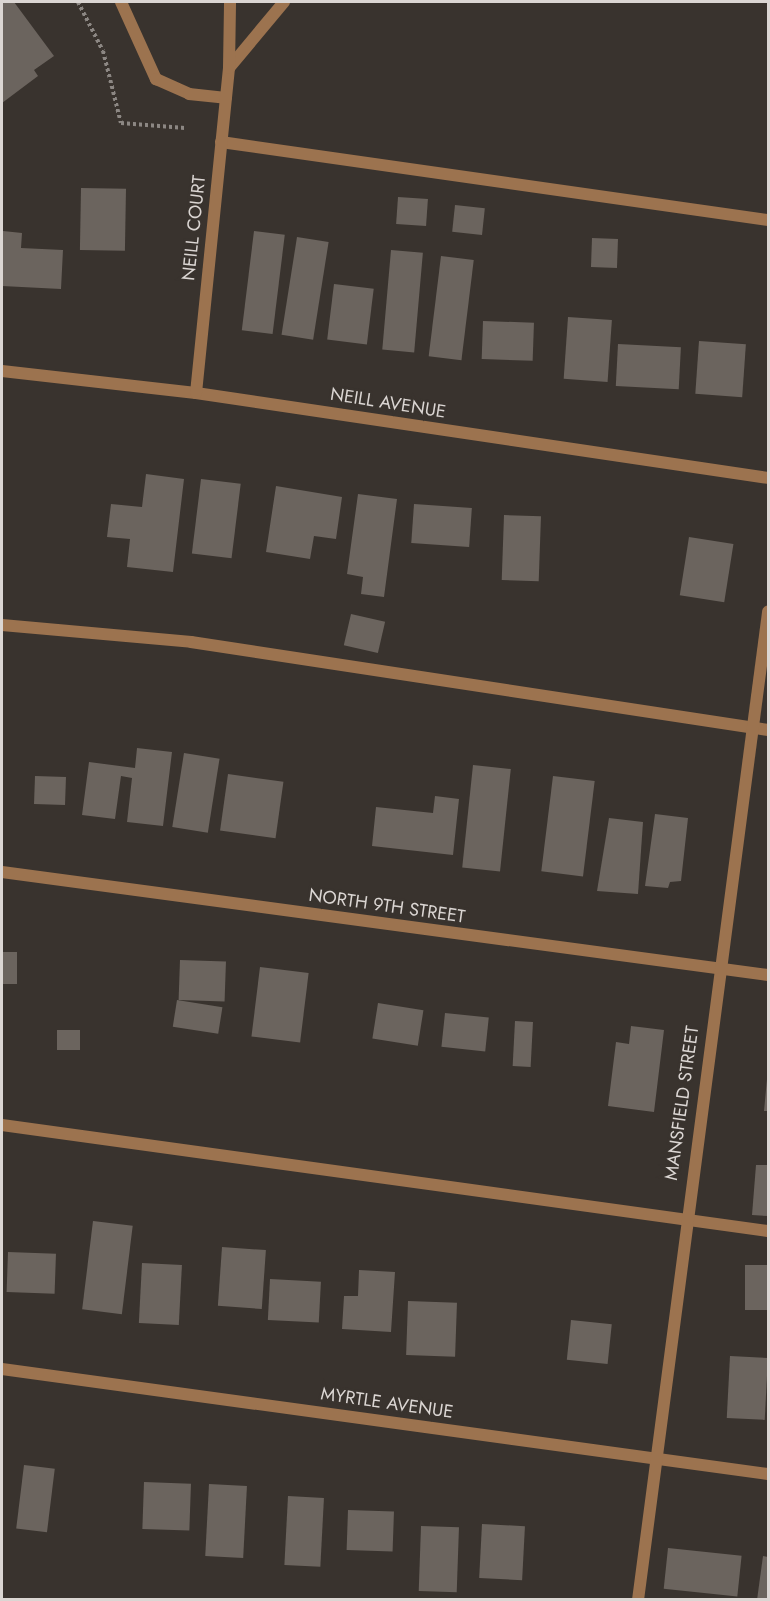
<!DOCTYPE html>
<style>
body{margin:0}
#map{position:relative;width:770px;height:1601px;overflow:hidden;background:#39332e;font-family:Jost,sans-serif}
div>[style]{position:absolute}
[style*='--x']{left:calc(var(--x)*1px);top:calc(var(--y)*1px);width:calc(var(--w)*1px);rotate:calc(var(--a)*1deg)}
.building>*{inset:0;background:#6b645e;transform-origin:0 0}
.path>*{height:4px;margin-top:-2px;transform-origin:0;background:repeating-linear-gradient(90deg,#8c8783 0 3px,transparent 0 6px)}
.service>*{height:12px;margin:-6px;padding:0 6px;transform-origin:6px;border-radius:6px;background:#9c734f}
.minor>*{height:12px;margin:-6px;padding:0 6px;transform-origin:6px;border-radius:6px;background:#9c734f}
span{translate:-50% -50%;white-space:nowrap;text-align:center;line-height:1.15;-webkit-text-stroke:5px #39332e;paint-order:stroke}
.street-label{font-size:18px;color:#dbd6d3}
.frame{position:absolute;inset:0;border:3px solid #dbd6d3;pointer-events:none}
</style>
<div id="map">
<div class="building">
<div style="clip-path:polygon(2px 2px,14px 2px,54px 56px,34px 70px,38px 76px,2px 103px)"></div>
<div style="left:81px;top:188px;width:45px;height:62px;rotate:1deg"></div>
<div style="left:398px;top:197px;width:30px;height:27px;rotate:4deg"></div>
<div style="left:455px;top:205px;width:30px;height:27px;rotate:6deg"></div>
<div style="clip-path:polygon(3px 231px,22px 233px,21px 248px,63px 250px,61px 289px,2px 286px)"></div>
<div style="left:254px;top:231px;width:31px;height:100px;rotate:7deg"></div>
<div style="left:297px;top:237px;width:32px;height:99px;rotate:9deg"></div>
<div style="left:592px;top:238px;width:26px;height:29px;rotate:2deg"></div>
<div style="left:391px;top:250px;width:32px;height:100px;rotate:5deg"></div>
<div style="left:441px;top:256px;width:33px;height:101px;rotate:7deg"></div>
<div style="left:334px;top:284px;width:40px;height:56px;rotate:7deg"></div>
<div style="left:568px;top:317px;width:44px;height:62px;rotate:4deg"></div>
<div style="left:483px;top:321px;width:51px;height:38px;rotate:2deg"></div>
<div style="left:699px;top:341px;width:47px;height:53px;rotate:4deg"></div>
<div style="left:618px;top:344px;width:63px;height:42px;rotate:3deg"></div>
<div style="clip-path:polygon(146px 474px,184px 479px,173px 572px,127px 567px,130px 539px,107px 537px,111px 504px,142px 507px)"></div>
<div style="left:201px;top:479px;width:40px;height:75px;rotate:7deg"></div>
<div style="clip-path:polygon(276px 486px,342px 497px,336px 539px,314px 536px,310px 559px,266px 552px)"></div>
<div style="clip-path:polygon(358px 494px,397px 499px,384px 597px,361px 594px,363px 577px,347px 574px)"></div>
<div style="left:414px;top:504px;width:58px;height:39px;rotate:4deg"></div>
<div style="left:504px;top:515px;width:37px;height:65px;rotate:2deg"></div>
<div style="left:689px;top:537px;width:45px;height:59px;rotate:9deg"></div>
<div style="left:351px;top:614px;width:35px;height:32px;rotate:13deg"></div>
<div style="clip-path:polygon(137px 748px,172px 752px,163px 826px,127px 822px,132px 778px,121px 776px,115px 819px,82px 815px,89px 762px,135px 768px)"></div>
<div style="left:184px;top:753px;width:36px;height:75px;rotate:9deg"></div>
<div style="left:473px;top:765px;width:38px;height:103px;rotate:6deg"></div>
<div style="left:228px;top:774px;width:56px;height:57px;rotate:8deg"></div>
<div style="left:35px;top:776px;width:31px;height:28px;rotate:2deg"></div>
<div style="left:553px;top:776px;width:42px;height:96px;rotate:7deg"></div>
<div style="clip-path:polygon(435px 796px,459px 799px,453px 855px,372px 846px,376px 807px,433px 813px)"></div>
<div style="clip-path:polygon(655px 814px,688px 818px,681px 881px,670px 882px,668px 888px,645px 886px)"></div>
<div style="clip-path:polygon(609px 818px,643px 822px,638px 894px,597px 891px)"></div>
<div style="left:2px;top:952px;width:15px;height:32px"></div>
<div style="left:180px;top:960px;width:46px;height:40px;rotate:2deg"></div>
<div style="left:260px;top:967px;width:49px;height:70px;rotate:7deg"></div>
<div style="left:177px;top:1000px;width:46px;height:27px;rotate:9deg"></div>
<div style="left:378px;top:1003px;width:46px;height:36px;rotate:9deg"></div>
<div style="left:445px;top:1013px;width:44px;height:34px;rotate:6deg"></div>
<div style="left:515px;top:1021px;width:18px;height:45px;rotate:3deg"></div>
<div style="clip-path:polygon(631px 1026px,664px 1030px,654px 1112px,608px 1106px,616px 1042px,629px 1044px)"></div>
<div style="left:57px;top:1030px;width:23px;height:20px"></div>
<div style="clip-path:polygon(767px 1079px,768px 1079px,768px 1111px,764px 1111px)"></div>
<div style="clip-path:polygon(756px 1165px,768px 1165px,768px 1216px,752px 1215px)"></div>
<div style="left:93px;top:1221px;width:40px;height:89px;rotate:7deg"></div>
<div style="left:222px;top:1247px;width:44px;height:59px;rotate:4deg"></div>
<div style="left:8px;top:1252px;width:48px;height:40px;rotate:2deg"></div>
<div style="left:142px;top:1263px;width:40px;height:60px;rotate:3deg"></div>
<div style="left:745px;top:1265px;width:23px;height:45px"></div>
<div style="clip-path:polygon(359px 1270px,395px 1272px,391px 1332px,342px 1329px,344px 1296px,358px 1296px)"></div>
<div style="left:270px;top:1279px;width:51px;height:41px;rotate:3deg"></div>
<div style="left:408px;top:1301px;width:49px;height:54px;rotate:2deg"></div>
<div style="left:571px;top:1320px;width:41px;height:40px;rotate:6deg"></div>
<div style="left:730px;top:1356px;width:38px;height:62px;rotate:3deg"></div>
<div style="left:24px;top:1465px;width:31px;height:64px;rotate:7deg"></div>
<div style="left:144px;top:1482px;width:47px;height:47px;rotate:2deg"></div>
<div style="left:209px;top:1484px;width:38px;height:72px;rotate:3deg"></div>
<div style="left:288px;top:1496px;width:36px;height:69px;rotate:3deg"></div>
<div style="left:348px;top:1510px;width:46px;height:40px;rotate:2deg"></div>
<div style="left:482px;top:1524px;width:43px;height:54px;rotate:3deg"></div>
<div style="left:421px;top:1526px;width:38px;height:65px;rotate:2deg"></div>
<div style="left:668px;top:1548px;width:74px;height:41px;rotate:6deg"></div>
<div style="clip-path:polygon(763px 1556px,768px 1557px,768px 1600px,757px 1600px)"></div>
</div>
<div class="path">
<div style="--x:78;--y:2;--w:55;--a:63"></div>
<div style="--x:103;--y:51;--w:74;--a:76"></div>
<div style="--x:121;--y:123;--w:64;--a:4.5"></div>
</div>
<div class="service">
<div style="--x:121;--y:2;--w:85;--a:65.6"></div>
<div style="--x:156;--y:79;--w:36;--a:24"></div>
<div style="--x:189;--y:94;--w:37;--a:6"></div>
<div style="--x:221;--y:142;--w:553;--a:8.12"></div>
<div style="--x:2;--y:625;--w:190;--a:5.1"></div>
<div style="--x:191;--y:642;--w:584;--a:8.67"></div>
<div style="--x:2;--y:1125;--w:773;--a:7.88"></div>
</div>
<div class="minor">
<div style="--x:229;--y:68;--w:86;--a:-50.2"></div>
<div style="--x:2;--y:371;--w:195;--a:6.5"></div>
<div style="--x:196;--y:393;--w:578;--a:8.45"></div>
<div style="--x:196;--y:393;--w:327;--a:-84.2"></div>
<div style="--x:229;--y:68;--w:66;--a:-89.1"></div>
<div style="--x:2;--y:872;--w:773;--a:7.66"></div>
<div style="--x:2;--y:1369;--w:773;--a:7.81"></div>
<div style="--x:638;--y:1600;--w:997;--a:-82.5"></div>
</div>
<div class="street-label">
<span style="left:194px;top:228px;rotate:-84deg">NEILL COURT</span>
<span style="left:388px;top:403px;rotate:9deg">NEILL AVENUE</span>
<span style="left:387px;top:906px;rotate:8deg">NORTH 9TH STREET</span>
<span style="left:682px;top:1103px;rotate:-82deg">MANSFIELD STREET</span>
<span style="left:387px;top:1403px;rotate:8deg">MYRTLE AVENUE</span>
</div>
<div class="frame"></div>
</div>
